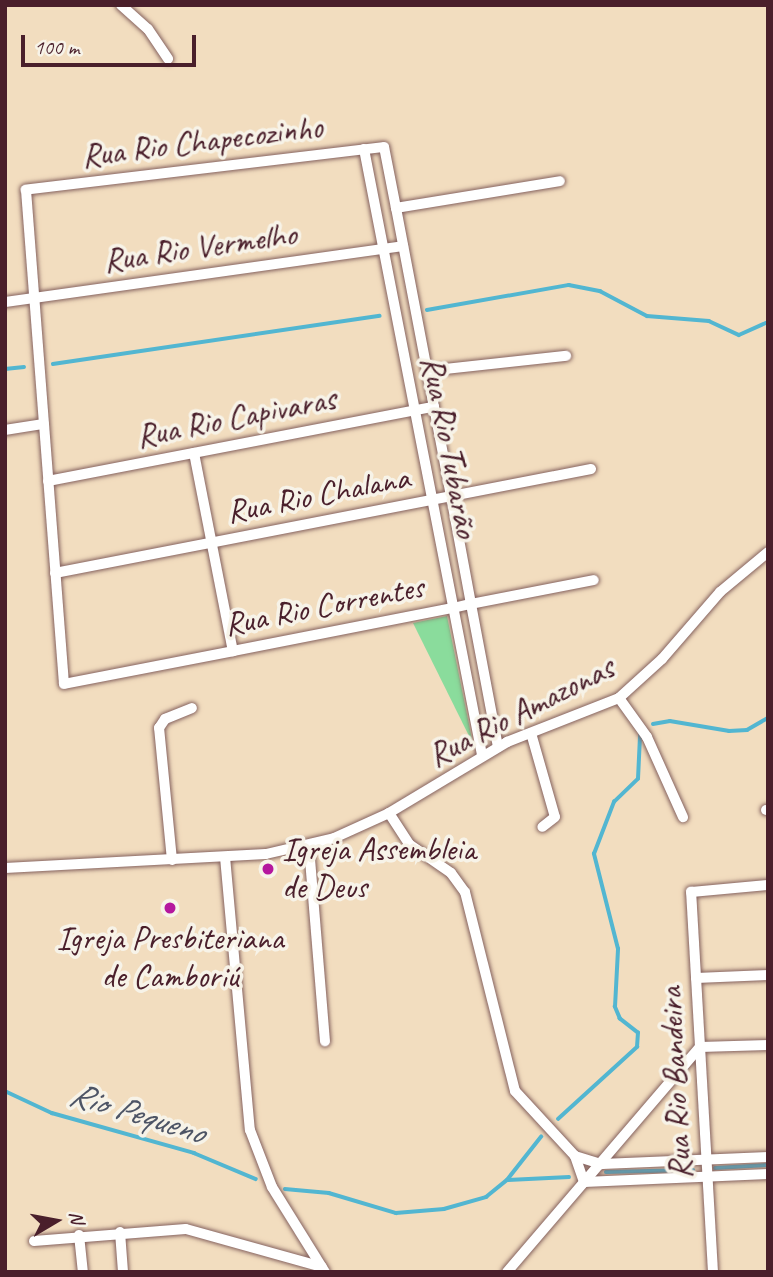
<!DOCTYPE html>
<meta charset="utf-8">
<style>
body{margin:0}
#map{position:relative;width:773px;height:1277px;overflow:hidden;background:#f2ddbf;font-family:Caveat,sans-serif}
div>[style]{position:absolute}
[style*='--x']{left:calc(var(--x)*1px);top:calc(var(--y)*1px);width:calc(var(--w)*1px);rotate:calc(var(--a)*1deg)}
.green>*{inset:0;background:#8adc9c}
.stream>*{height:3.5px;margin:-1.75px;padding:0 1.75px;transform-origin:1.75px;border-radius:1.75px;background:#52b6d1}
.roads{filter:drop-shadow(0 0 2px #85625f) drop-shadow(0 0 2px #85625f)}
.minor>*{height:10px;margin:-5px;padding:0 5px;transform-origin:5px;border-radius:5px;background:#fff}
.dots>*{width:19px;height:19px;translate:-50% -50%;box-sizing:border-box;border:4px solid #f7f3e8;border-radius:50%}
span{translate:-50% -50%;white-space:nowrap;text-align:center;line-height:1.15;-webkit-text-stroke:7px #f7f3e8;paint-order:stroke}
.street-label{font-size:33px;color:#4a1f2b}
.poi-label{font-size:33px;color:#4a1f2b}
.left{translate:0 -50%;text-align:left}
.water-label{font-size:35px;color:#4d5465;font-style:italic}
.frame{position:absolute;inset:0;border:7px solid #4a1f2b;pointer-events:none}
.north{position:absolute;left:21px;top:1186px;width:70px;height:70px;-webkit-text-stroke:5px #f7f3e8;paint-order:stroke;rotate:80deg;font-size:19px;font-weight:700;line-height:28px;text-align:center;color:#4a1f2b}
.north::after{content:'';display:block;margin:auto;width:24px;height:32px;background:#4a1f2b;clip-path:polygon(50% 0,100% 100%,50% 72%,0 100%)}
.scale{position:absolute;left:21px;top:35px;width:175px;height:32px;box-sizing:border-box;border:4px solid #4a1f2b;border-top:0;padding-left:9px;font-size:21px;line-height:24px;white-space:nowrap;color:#4a1f2b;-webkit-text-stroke:5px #f7f3e8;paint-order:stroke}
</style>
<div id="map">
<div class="green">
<div style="clip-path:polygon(447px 616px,473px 744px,413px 623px)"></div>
</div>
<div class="stream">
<div style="--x:427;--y:310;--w:144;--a:-10"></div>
<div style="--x:569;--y:285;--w:32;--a:11"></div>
<div style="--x:600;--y:291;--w:53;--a:28"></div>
<div style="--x:647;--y:316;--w:62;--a:4.6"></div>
<div style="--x:709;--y:321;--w:33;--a:25"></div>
<div style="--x:739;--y:335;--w:32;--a:-24"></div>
<div style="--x:53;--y:364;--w:330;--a:-8.4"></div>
<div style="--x:5;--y:369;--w:19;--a:-6"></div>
<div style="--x:653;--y:724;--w:17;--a:-10"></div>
<div style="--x:670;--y:721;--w:60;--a:9.6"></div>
<div style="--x:729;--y:731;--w:18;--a:-3"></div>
<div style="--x:747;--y:730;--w:24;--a:-30"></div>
<div style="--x:5;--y:1091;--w:52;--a:25.1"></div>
<div style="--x:52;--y:1113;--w:148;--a:15.7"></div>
<div style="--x:194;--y:1153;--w:67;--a:22.8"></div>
<div style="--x:558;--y:1119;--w:107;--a:-42.3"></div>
<div style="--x:637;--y:1047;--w:14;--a:-86"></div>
<div style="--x:638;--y:1033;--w:23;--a:-142"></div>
<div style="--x:620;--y:1019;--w:13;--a:-113"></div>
<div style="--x:615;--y:1007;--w:58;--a:-87"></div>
<div style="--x:618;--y:949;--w:98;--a:-104.2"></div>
<div style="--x:594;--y:854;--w:56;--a:-69"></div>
<div style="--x:614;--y:802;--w:33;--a:-44"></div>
<div style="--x:638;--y:779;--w:43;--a:-87.3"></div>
<div style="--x:715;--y:1168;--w:53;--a:-3.2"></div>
<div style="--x:606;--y:1172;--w:87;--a:-1.3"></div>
<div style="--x:508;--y:1180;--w:61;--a:-2.8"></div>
<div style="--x:285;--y:1189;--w:44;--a:5.2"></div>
<div style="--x:329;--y:1193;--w:70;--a:16.6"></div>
<div style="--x:396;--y:1213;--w:48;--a:-4.8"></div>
<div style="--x:444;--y:1209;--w:44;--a:-15.9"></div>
<div style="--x:486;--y:1197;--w:27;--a:-39"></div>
<div style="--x:507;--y:1180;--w:55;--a:-51.7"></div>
</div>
<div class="roads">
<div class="minor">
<div style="--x:121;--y:5;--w:36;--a:42"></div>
<div style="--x:148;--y:29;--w:36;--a:56"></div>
<div style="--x:364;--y:149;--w:617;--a:78.98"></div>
<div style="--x:396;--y:208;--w:166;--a:-9.3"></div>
<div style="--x:5;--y:302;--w:402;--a:-8"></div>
<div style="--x:427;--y:371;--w:140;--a:-6.2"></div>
<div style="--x:5;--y:430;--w:39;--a:-9"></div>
<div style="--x:194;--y:453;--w:202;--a:78.9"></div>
<div style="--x:48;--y:481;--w:393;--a:-10.9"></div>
<div style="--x:55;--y:573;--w:546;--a:-10.98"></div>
<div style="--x:619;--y:698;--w:48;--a:54.3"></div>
<div style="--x:647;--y:737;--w:88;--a:65.8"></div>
<div style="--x:531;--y:733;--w:87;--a:74.1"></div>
<div style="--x:555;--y:817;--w:16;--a:142"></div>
<div style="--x:498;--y:747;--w:146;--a:-100.7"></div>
<div style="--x:471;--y:604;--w:110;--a:-100.5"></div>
<div style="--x:451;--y:496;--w:91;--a:-100.8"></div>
<div style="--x:434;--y:407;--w:203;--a:-100.8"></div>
<div style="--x:396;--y:208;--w:62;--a:-101.1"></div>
<div style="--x:384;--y:147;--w:361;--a:173.2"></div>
<div style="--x:26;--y:190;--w:495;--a:85.6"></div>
<div style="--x:64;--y:684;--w:172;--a:-11"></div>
<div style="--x:233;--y:651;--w:224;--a:-11.1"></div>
<div style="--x:453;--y:608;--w:18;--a:-13"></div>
<div style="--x:471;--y:604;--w:125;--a:-11"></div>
<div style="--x:766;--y:810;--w:2;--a:0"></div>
<div style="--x:389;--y:813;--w:37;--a:57"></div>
<div style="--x:409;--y:844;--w:51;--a:34.6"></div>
<div style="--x:451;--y:873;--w:24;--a:54"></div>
<div style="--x:465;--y:892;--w:205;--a:75.9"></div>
<div style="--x:515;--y:1091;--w:88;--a:47.3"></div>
<div style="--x:575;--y:1156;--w:28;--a:71"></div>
<div style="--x:584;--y:1182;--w:184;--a:-2.5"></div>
<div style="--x:309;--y:847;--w:195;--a:85.3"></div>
<div style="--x:225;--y:857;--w:274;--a:84.8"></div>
<div style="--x:250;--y:1130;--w:61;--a:68.9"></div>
<div style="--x:272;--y:1187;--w:100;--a:58.1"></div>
<div style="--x:172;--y:860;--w:133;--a:-95.6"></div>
<div style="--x:159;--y:728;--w:11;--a:-56"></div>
<div style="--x:165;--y:719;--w:29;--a:-22"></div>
<div style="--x:5;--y:868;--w:261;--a:-3.1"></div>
<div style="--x:266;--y:854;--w:70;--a:-13.2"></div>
<div style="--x:334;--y:838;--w:60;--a:-24.4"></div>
<div style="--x:389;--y:813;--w:138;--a:-31"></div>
<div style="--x:507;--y:742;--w:120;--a:-21.4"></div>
<div style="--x:619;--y:698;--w:58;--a:-42.2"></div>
<div style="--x:662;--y:659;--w:89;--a:-49.1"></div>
<div style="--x:720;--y:592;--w:62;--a:-39.8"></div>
<div style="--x:696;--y:978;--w:72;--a:-2.4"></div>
<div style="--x:575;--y:1156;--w:28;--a:17"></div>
<div style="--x:602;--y:1164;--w:166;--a:-2.4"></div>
<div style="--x:120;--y:1232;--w:40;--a:85.7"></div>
<div style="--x:79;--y:1235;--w:37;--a:84"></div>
<div style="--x:34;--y:1241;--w:152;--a:-4.5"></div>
<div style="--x:186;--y:1229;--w:141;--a:15.6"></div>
<div style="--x:507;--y:1272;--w:296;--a:-49.4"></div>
<div style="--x:700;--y:1047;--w:68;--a:-1.7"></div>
<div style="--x:713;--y:1272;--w:381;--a:-93.3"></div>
<div style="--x:691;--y:892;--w:77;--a:-5.2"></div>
</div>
</div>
<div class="dots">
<div style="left:268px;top:869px;background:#b5179e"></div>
<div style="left:170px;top:908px;background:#b5179e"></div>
</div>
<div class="street-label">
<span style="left:202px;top:142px;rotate:-7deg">Rua Rio Chapecozinho</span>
<span style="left:200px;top:248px;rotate:-8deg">Rua Rio Vermelho</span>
<span style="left:236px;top:418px;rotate:-11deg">Rua Rio Capivaras</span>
<span style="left:449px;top:447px;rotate:79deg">Rua Rio Tubarão</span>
<span style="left:318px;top:495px;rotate:-11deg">Rua Rio Chalana</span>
<span style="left:324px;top:606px;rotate:-11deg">Rua Rio Correntes</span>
<span style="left:521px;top:712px;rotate:-27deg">Rua Rio Amazonas</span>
<span style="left:676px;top:1083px;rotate:-93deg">Rua Rio Bandeira</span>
</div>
<div class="poi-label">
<span class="left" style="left:282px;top:869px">Igreja Assembleia<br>de Deus</span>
<span style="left:170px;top:958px">Igreja Presbiteriana<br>de Camboriú</span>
</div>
<div class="water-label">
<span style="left:137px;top:1113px;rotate:17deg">Rio Pequeno</span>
</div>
<div class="frame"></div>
<div class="north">N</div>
<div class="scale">100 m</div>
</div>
